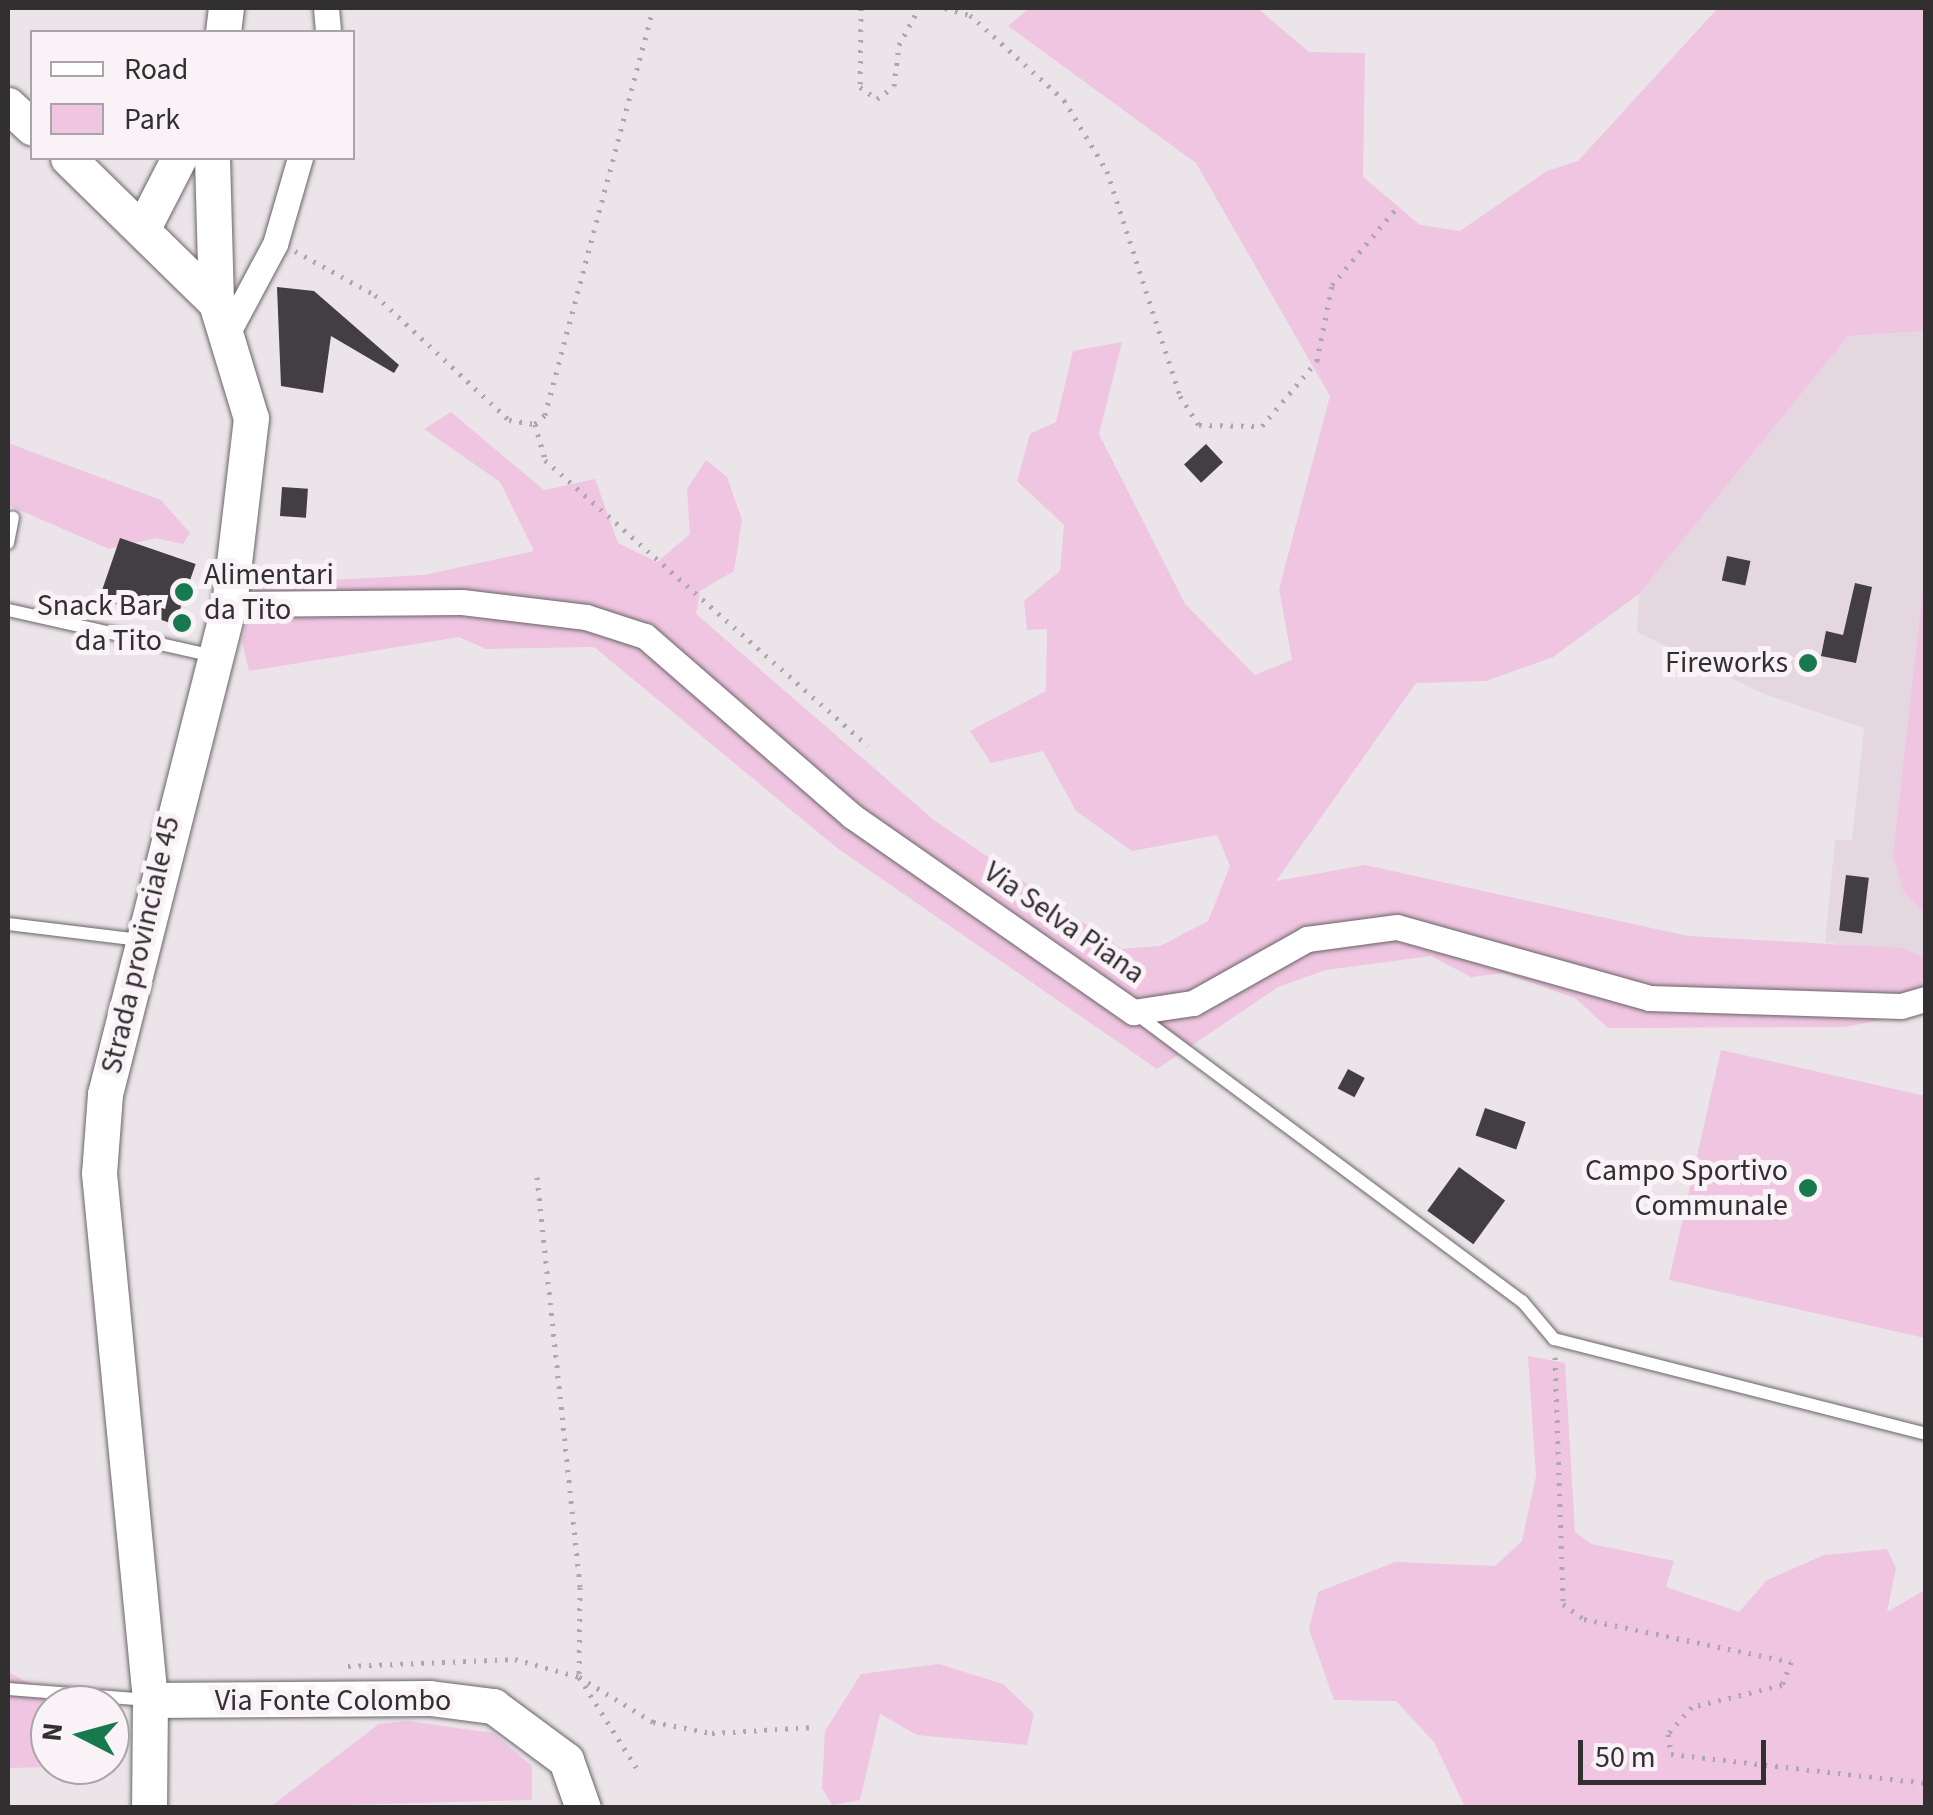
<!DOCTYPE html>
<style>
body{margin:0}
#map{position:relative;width:1933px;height:1815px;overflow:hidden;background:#ebe5e9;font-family:"Source Sans 3",sans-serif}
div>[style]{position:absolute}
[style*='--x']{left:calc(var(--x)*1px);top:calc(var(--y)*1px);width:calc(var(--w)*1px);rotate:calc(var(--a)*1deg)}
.built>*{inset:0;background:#e5d7e0}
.green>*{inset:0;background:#efc5e1}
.building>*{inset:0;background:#433e42;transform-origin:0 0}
.path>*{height:5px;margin-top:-2.5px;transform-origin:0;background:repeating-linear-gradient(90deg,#ada8ab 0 2.5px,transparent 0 10.5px)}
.roads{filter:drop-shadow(0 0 2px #6a6467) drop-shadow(0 0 2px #6a6467)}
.lane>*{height:12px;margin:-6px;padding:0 6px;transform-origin:6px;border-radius:6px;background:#fff}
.street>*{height:25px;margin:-12.5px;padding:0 12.5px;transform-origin:12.5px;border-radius:12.5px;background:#fff}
.secondary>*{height:35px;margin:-17.5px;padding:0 17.5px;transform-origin:17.5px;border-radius:17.5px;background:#fff}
.dots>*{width:28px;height:28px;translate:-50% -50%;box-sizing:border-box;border:5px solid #f9f2f6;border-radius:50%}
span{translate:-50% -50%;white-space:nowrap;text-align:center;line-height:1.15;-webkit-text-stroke:10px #f9f2f6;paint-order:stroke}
.poi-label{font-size:30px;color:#322f31}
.left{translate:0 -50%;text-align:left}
.right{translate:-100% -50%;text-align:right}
.street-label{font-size:30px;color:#322f31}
.frame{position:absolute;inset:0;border:10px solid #322f31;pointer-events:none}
.legend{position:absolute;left:30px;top:30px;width:325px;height:130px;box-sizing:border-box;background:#f9f2f6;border:2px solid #a9a4a7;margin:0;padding:12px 18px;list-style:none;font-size:30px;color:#322f31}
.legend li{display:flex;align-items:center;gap:20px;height:50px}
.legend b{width:50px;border:2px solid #a9a4a7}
.north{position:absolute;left:30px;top:1685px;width:100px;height:100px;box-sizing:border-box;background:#f9f2f6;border:2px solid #a9a4a7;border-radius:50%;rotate:276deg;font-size:28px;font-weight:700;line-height:40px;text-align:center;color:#322f31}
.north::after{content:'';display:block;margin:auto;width:35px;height:45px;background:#18784e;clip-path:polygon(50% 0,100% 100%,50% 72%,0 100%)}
.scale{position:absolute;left:1578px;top:1740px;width:188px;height:45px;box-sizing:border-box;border:5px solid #322f31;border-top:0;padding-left:12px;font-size:30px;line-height:35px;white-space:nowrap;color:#322f31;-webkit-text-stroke:8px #f9f2f6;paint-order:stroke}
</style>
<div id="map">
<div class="built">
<div style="clip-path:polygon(1925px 331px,1925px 571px,1904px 893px,1925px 914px,1924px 957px,1825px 942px,1835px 840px,1852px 840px,1864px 728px,1764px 694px,1637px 632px,1639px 594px,1848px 336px)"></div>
</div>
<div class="green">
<div style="clip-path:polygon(1029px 8px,1257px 8px,1309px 52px,1365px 53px,1363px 177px,1420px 225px,1460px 231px,1547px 171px,1578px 161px,1718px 8px,1925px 8px,1925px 331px,1848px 336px,1639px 594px,1553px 657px,1486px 681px,1416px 683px,1276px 881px,1365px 865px,1688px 936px,1901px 948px,1924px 957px,1922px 992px,1903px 1016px,1844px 1027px,1608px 1028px,1575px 998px,1503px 973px,1471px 977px,1431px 956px,1326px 970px,1278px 987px,1157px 1069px,837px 848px,594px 647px,486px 649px,459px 637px,249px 671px,242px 641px,256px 584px,424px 575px,534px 551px,500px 482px,424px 429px,451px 412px,544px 490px,595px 479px,618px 543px,657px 562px,690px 534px,687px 489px,706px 460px,727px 477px,742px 520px,734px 571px,700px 591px,696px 614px,934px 820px,1122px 949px,1160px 946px,1208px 921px,1230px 866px,1217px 835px,1132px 851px,1076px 811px,1043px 751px,991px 763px,970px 731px,1046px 691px,1047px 629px,1027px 630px,1024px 601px,1060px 571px,1064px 525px,1017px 481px,1030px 434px,1056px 422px,1073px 351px,1122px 342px,1099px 434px,1185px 604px,1255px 675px,1292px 660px,1279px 589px,1330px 396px,1196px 163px,1008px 26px)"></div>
<div style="clip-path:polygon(8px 443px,161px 500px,190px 533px,183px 544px,156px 538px,109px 549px,8px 505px)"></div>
<div style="clip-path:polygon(1925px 571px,1925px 914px,1904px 893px,1893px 856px)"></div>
<div style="clip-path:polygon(1721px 1050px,1925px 1096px,1925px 1338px,1669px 1280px)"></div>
<div style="clip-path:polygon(1528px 1356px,1565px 1363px,1575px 1532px,1591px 1544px,1674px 1561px,1666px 1587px,1739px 1612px,1767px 1580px,1824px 1555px,1887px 1549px,1896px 1568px,1887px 1612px,1925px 1590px,1925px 1807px,1465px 1807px,1434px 1742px,1396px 1701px,1334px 1700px,1309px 1629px,1318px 1592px,1395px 1562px,1495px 1566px,1522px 1541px,1536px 1476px)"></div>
<div style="clip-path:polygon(939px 1664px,1003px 1684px,1034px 1714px,1027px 1745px,917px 1735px,880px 1714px,860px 1800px,832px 1805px,822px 1788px,825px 1731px,861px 1674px)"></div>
<div style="clip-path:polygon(8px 1672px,72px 1705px,50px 1705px,50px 1765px,96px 1766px,8px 1768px)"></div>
<div style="clip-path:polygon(407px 1721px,493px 1733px,532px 1766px,532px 1800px,270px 1807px,379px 1724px)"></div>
</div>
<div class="building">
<div style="clip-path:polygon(277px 287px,314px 291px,399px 365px,394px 373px,331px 336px,323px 393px,281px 386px)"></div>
<div style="left:1206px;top:444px;width:25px;height:30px;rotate:47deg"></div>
<div style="left:282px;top:487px;width:26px;height:29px;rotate:4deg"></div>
<div style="left:120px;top:538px;width:80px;height:64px;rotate:19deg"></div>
<div style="left:1727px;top:556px;width:24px;height:25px;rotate:12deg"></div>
<div style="clip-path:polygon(1855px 583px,1872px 587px,1856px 663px,1821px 656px,1826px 631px,1843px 635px)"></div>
<div style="left:1846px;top:875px;width:23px;height:56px;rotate:7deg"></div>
<div style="left:1348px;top:1069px;width:19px;height:22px;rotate:28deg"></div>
<div style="left:1485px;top:1108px;width:43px;height:29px;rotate:19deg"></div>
<div style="left:1459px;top:1167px;width:57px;height:54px;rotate:36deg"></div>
</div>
<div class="path">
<div style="--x:861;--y:8;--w:79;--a:90.7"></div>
<div style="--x:860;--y:87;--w:21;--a:35"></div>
<div style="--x:877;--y:99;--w:21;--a:-37"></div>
<div style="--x:894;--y:86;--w:41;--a:-83"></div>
<div style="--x:899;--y:45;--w:42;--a:-61.6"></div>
<div style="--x:945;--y:8;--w:26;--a:16"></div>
<div style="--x:970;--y:15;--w:127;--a:42.1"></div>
<div style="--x:1064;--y:100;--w:83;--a:58.8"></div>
<div style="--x:1107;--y:171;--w:237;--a:72"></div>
<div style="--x:1180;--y:396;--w:35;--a:57"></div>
<div style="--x:1199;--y:425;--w:63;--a:0.9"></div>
<div style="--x:1262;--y:426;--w:85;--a:-49.8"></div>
<div style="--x:1317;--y:361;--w:77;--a:-78.8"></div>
<div style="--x:1332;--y:285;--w:98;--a:-50"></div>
<div style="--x:295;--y:251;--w:91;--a:28.8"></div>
<div style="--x:375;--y:295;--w:183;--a:43"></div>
<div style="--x:509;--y:420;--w:26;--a:9"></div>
<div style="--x:535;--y:424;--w:13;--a:-42"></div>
<div style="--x:545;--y:415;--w:421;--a:-75.1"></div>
<div style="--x:535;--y:424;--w:37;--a:74"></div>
<div style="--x:545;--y:460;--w:431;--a:41.5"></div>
<div style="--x:537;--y:1177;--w:412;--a:84"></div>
<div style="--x:580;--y:1587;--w:90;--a:90.6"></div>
<div style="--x:579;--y:1677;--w:107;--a:57.7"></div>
<div style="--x:1555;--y:1357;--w:247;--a:88.1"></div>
<div style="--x:1563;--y:1604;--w:26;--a:36"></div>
<div style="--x:1584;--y:1619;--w:211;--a:11.7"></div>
<div style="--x:1791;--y:1662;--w:25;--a:111"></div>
<div style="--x:1782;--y:1685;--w:93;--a:166.3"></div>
<div style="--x:1692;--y:1707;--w:36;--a:132"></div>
<div style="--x:1668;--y:1734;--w:20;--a:81"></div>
<div style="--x:1671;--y:1754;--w:257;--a:6.5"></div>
<div style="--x:348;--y:1666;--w:167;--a:-2.4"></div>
<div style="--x:515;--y:1659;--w:66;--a:15.7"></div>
<div style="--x:579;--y:1677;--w:87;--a:31.3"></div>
<div style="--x:653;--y:1722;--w:60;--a:10.6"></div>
<div style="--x:712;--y:1733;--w:102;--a:-3.4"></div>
</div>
<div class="roads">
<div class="lane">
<div style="--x:8;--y:543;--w:26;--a:-79"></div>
<div style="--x:8;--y:610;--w:211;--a:12.6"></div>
<div style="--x:8;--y:924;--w:133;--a:6.9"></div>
<div style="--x:1135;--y:1013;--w:482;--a:36.7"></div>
<div style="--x:1522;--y:1301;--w:50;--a:49.9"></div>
<div style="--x:1554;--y:1339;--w:384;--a:14.3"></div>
<div style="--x:8;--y:1689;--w:141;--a:4.5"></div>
</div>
<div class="street">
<div style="--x:326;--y:8;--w:24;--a:85"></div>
<div style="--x:229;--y:330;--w:98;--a:-61.9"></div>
<div style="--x:275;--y:244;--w:90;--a:-73.8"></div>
<div style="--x:229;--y:604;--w:233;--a:-0.5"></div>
<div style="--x:462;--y:602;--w:125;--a:6.9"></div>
<div style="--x:586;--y:617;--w:62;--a:17.9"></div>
<div style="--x:645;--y:636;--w:274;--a:41"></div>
<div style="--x:852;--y:816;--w:343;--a:34.9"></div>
<div style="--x:1133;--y:1012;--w:61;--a:-8.5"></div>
<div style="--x:1193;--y:1003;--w:131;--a:-29.3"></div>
<div style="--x:1307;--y:939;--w:91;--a:-7.6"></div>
<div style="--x:1397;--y:927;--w:262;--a:15.7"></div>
<div style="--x:1649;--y:998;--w:252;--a:1.8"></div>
<div style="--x:1901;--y:1006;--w:26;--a:-16"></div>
</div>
<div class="secondary">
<div style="--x:223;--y:32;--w:24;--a:-83"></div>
<div style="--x:8;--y:105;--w:33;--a:43"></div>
<div style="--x:68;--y:158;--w:207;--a:44.4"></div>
<div style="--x:216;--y:303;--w:120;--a:73.1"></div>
<div style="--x:251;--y:418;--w:187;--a:96.7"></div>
<div style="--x:229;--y:604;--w:505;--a:104.2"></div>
<div style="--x:105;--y:1094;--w:79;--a:94.3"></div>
<div style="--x:99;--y:1173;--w:529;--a:84.47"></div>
<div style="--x:150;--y:1700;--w:108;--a:90.5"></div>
<div style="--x:212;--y:158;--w:144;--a:88.4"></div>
<div style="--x:144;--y:226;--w:76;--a:-62.8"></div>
<div style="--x:150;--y:1700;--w:280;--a:-0.4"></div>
<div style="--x:430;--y:1698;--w:64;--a:7.2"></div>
<div style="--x:493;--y:1706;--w:91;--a:36.5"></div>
<div style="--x:566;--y:1760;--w:51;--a:70.5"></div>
</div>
</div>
<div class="dots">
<div style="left:184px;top:592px;background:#18784e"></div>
<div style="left:182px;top:623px;background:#18784e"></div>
<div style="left:1808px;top:663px;background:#18784e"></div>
<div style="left:1808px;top:1188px;background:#18784e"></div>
</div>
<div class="poi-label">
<span class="left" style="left:204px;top:592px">Alimentari<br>da Tito</span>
<span class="right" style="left:162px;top:623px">Snack Bar<br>da Tito</span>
<span class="right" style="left:1788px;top:663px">Fireworks</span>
<span class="right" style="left:1788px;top:1188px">Campo Sportivo<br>Communale</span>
</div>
<div class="street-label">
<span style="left:1064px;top:923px;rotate:35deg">Via Selva Piana</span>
<span style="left:141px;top:945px;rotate:-77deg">Strada provinciale 45</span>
<span style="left:333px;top:1701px">Via Fonte Colombo</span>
</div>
<div class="frame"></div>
<ul class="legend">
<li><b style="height:12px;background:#fff"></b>Road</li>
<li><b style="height:28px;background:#efc5e1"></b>Park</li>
</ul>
<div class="north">N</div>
<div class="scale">50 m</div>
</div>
